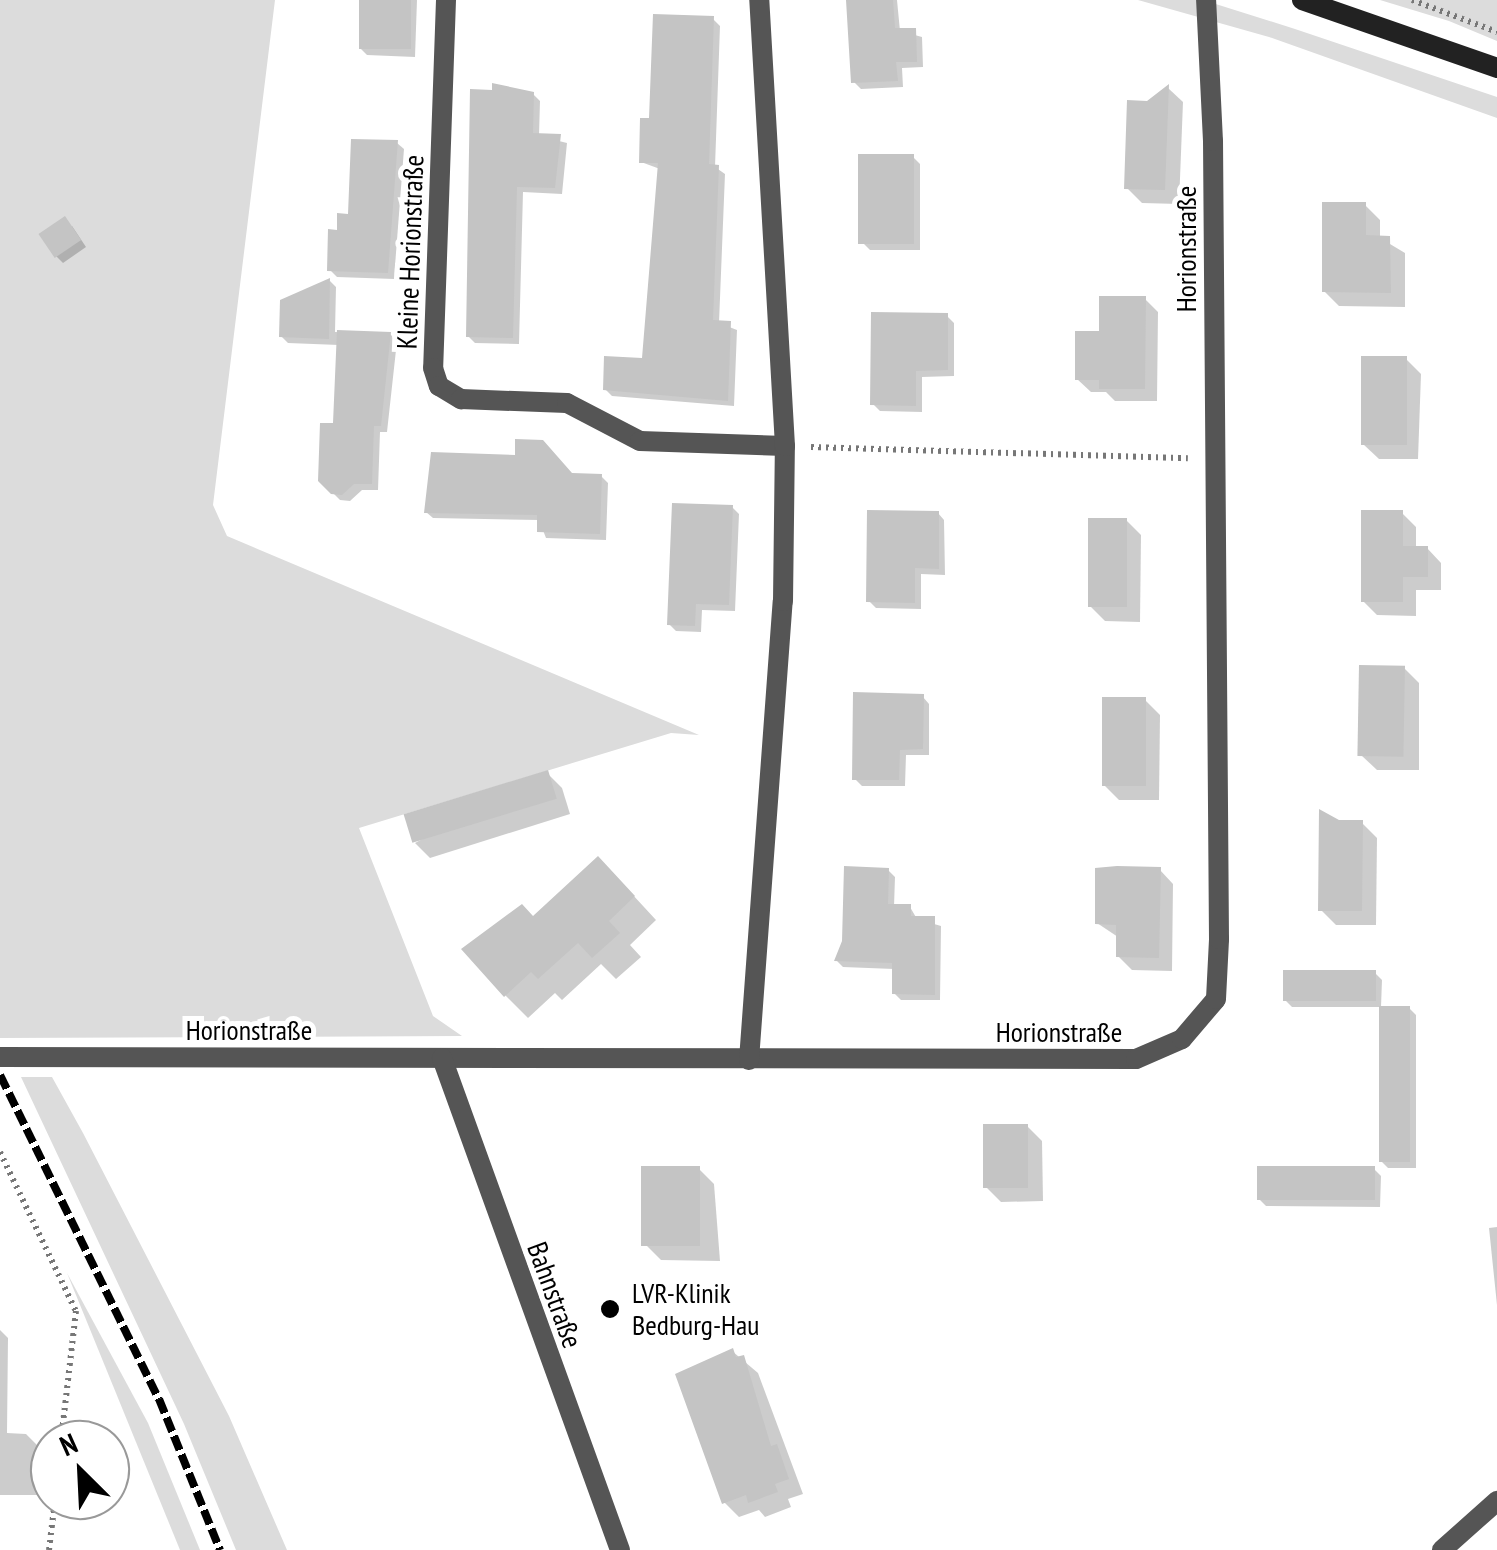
<!DOCTYPE html>
<meta charset="utf-8">
<style>
body{margin:0}
#map{position:relative;width:1497px;height:1550px;overflow:hidden;background:#fff;font-family:"PT Sans Narrow",sans-serif}
div>[style]{position:absolute}
[style*='--x']{left:calc(var(--x)*1px);top:calc(var(--y)*1px);width:calc(var(--w)*1px);rotate:calc(var(--a)*1deg)}
.green>*{inset:0;background:#dcdcdc}
.shadow>*{inset:0;background:#0003}
.building>*{inset:0;background:#c4c4c4;transform-origin:0 0}
.path>*{height:6px;margin-top:-3px;transform-origin:0;background:repeating-linear-gradient(90deg,#777 0 2.5px,transparent 0 7.5px)}
.street>*{height:20px;margin:-10px;padding:0 10px;transform-origin:10px;border-radius:10px;background:#555}
.secondary>*{height:20px;margin:-10px;padding:0 10px;transform-origin:10px;border-radius:10px;background:#222}
.rail>*{height:8px;margin-top:-4px;transform-origin:0;background:repeating-linear-gradient(90deg,#000 0 15px,transparent 0 20px)}
.dots>*{width:28px;height:28px;translate:-50% -50%;box-sizing:border-box;border:5px solid #fff;border-radius:50%}
span{translate:-50% -50%;white-space:nowrap;text-align:center;line-height:1.15;-webkit-text-stroke:10px #fff;paint-order:stroke}
.street-label{font-size:28px;color:#000}
.poi-label{font-size:28px;color:#000}
.left{translate:0 -50%;text-align:left}
.north{position:absolute;left:30px;top:1420px;width:100px;height:100px;box-sizing:border-box;background:#fff;border:2px solid #999;border-radius:50%;rotate:336deg;font-size:28px;font-weight:700;line-height:40px;text-align:center;color:#000}
.north::after{content:'';display:block;margin:auto;width:35px;height:45px;background:#000;clip-path:polygon(50% 0,100% 100%,50% 72%,0 100%)}
</style>
<div id="map">
<div class="green">
<div style="clip-path:polygon(0 0,275px 0,213px 505px,227px 536px,699px 735px,671px 733px,359px 828px,433px 1016px,462px 1036px,0 1038px)"></div>
<div style="clip-path:polygon(1138px 0,1203px 0,1295px 29px,1497px 97px,1497px 118px,1269px 37px)"></div>
<div style="clip-path:polygon(1380px 0,1497px 0,1497px 41px,1449px 21px)"></div>
<div style="clip-path:polygon(21px 1077px,52px 1077px,83px 1133px,229px 1416px,287px 1550px,236px 1550px,184px 1424px)"></div>
<div style="clip-path:polygon(67px 1273px,148px 1423px,200px 1550px,180px 1550px)"></div>
</div>
<div class="shadow">
<div style="clip-path:polygon(362px 0,417px 0,415px 57px,367px 55px,360px 48px)"></div>
<div style="clip-path:polygon(849px 0,897px 0,900px 31px,922px 37px,923px 67px,902px 68px,903px 87px,861px 89px,854px 82px)"></div>
<div style="clip-path:polygon(713px 19px,720px 26px,715px 167px,725px 174px,719px 323px,737px 330px,734px 406px,612px 396px,605px 389px,645px 360px,660px 169px,641px 162px,651px 121px)"></div>
<div style="clip-path:polygon(1168px 88px,1183px 102px,1179px 204px,1142px 203px,1127px 188px,1148px 103px)"></div>
<div style="clip-path:polygon(533px 94px,540px 101px,539px 136px,567px 143px,562px 194px,523px 192px,519px 344px,475px 343px,468px 336px)"></div>
<div style="clip-path:polygon(397px 143px,404px 149px,394px 279px,337px 277px,330px 270px,339px 232px)"></div>
<div style="clip-path:polygon(913px 157px,920px 164px,920px 250px,870px 250px,863px 243px)"></div>
<div style="clip-path:polygon(1365px 205px,1380px 220px,1380px 238px,1405px 253px,1405px 307px,1339px 306px,1324px 291px)"></div>
<div style="clip-path:polygon(72px 226px,86px 247px,63px 263px,56px 256px)"></div>
<div style="clip-path:polygon(330px 281px,336px 287px,335px 332px,390px 334px,397px 341px,387px 432px,380px 432px,378px 490px,362px 490px,350px 501px,340px 500px,320px 480px,336px 426px,339px 345px,288px 343px,281px 336px)"></div>
<div style="clip-path:polygon(1145px 299px,1158px 312px,1157px 401px,1115px 401px,1106px 392px,1091px 392px,1077px 379px,1102px 334px)"></div>
<div style="clip-path:polygon(947px 316px,954px 323px,954px 376px,922px 377px,922px 412px,880px 411px,873px 404px)"></div>
<div style="clip-path:polygon(1406px 359px,1421px 374px,1418px 459px,1379px 459px,1363px 444px)"></div>
<div style="clip-path:polygon(572px 475px,601px 476px,608px 483px,606px 540px,546px 538px,539px 520px,433px 518px,426px 512px)"></div>
<div style="clip-path:polygon(732px 507px,739px 514px,735px 611px,702px 610px,701px 632px,676px 631px,669px 624px)"></div>
<div style="clip-path:polygon(938px 513px,944px 520px,945px 575px,921px 574px,921px 609px,876px 608px,869px 601px)"></div>
<div style="clip-path:polygon(1402px 513px,1416px 527px,1416px 548px,1427px 548px,1441px 563px,1441px 590px,1416px 590px,1416px 616px,1377px 615px,1363px 601px)"></div>
<div style="clip-path:polygon(1126px 520px,1141px 535px,1140px 622px,1105px 621px,1090px 606px)"></div>
<div style="clip-path:polygon(1404px 668px,1419px 683px,1419px 770px,1377px 770px,1361px 755px)"></div>
<div style="clip-path:polygon(923px 697px,929px 704px,929px 755px,906px 755px,905px 786px,862px 786px,855px 779px)"></div>
<div style="clip-path:polygon(1145px 700px,1160px 715px,1159px 800px,1119px 800px,1104px 785px)"></div>
<div style="clip-path:polygon(547px 773px,562px 788px,570px 814px,430px 858px,415px 843px)"></div>
<div style="clip-path:polygon(1362px 823px,1377px 838px,1376px 925px,1336px 925px,1321px 910px)"></div>
<div style="clip-path:polygon(888px 870px,895px 877px,894px 907px,910px 907px,917px 919px,941px 926px,940px 1000px,901px 1000px,894px 993px,894px 969px,843px 967px,837px 961px)"></div>
<div style="clip-path:polygon(1160px 870px,1173px 884px,1172px 971px,1132px 970px,1118px 956px,1118px 937px,1097px 923px)"></div>
<div style="clip-path:polygon(620px 881px,656px 920px,630px 945px,641px 957px,616px 979px,601px 964px,562px 1000px,555px 993px,528px 1018px,505px 995px,533px 919px)"></div>
<div style="clip-path:polygon(1375px 973px,1382px 980px,1381px 1007px,1292px 1007px,1285px 1000px)"></div>
<div style="clip-path:polygon(1409px 1008px,1416px 1015px,1416px 1168px,1388px 1168px,1381px 1161px)"></div>
<div style="clip-path:polygon(1027px 1126px,1042px 1141px,1043px 1201px,1001px 1202px,986px 1187px)"></div>
<div style="clip-path:polygon(699px 1169px,714px 1184px,720px 1261px,661px 1260px,646px 1245px)"></div>
<div style="clip-path:polygon(1374px 1169px,1381px 1176px,1380px 1207px,1266px 1206px,1259px 1199px)"></div>
<div style="clip-path:polygon(1497px 1227px,1497px 1305px,1489px 1228px)"></div>
<div style="clip-path:polygon(0 1330px,8px 1338px,7px 1433px,26px 1434px,40px 1448px,39px 1495px,0 1495px,0 1508px)"></div>
<div style="clip-path:polygon(732px 1351px,758px 1373px,803px 1494px,788px 1499px,791px 1507px,765px 1517px,759px 1510px,739px 1517px,724px 1502px)"></div>
</div>
<div class="building">
<div style="left:359px;top:0;width:52px;height:49px"></div>
<div style="clip-path:polygon(846px 0,893px 0,895px 28px,916px 28px,917px 62px,896px 62px,898px 81px,851px 83px)"></div>
<div style="clip-path:polygon(653px 14px,714px 16px,709px 164px,719px 165px,713px 320px,731px 321px,728px 401px,603px 390px,604px 356px,642px 358px,658px 163px,639px 163px,640px 118px,649px 118px)"></div>
<div style="clip-path:polygon(492px 83px,534px 92px,533px 133px,561px 134px,555px 188px,517px 187px,513px 338px,466px 337px,470px 89px,492px 90px)"></div>
<div style="clip-path:polygon(1169px 84px,1165px 190px,1124px 189px,1127px 100px,1147px 101px)"></div>
<div style="clip-path:polygon(351px 139px,398px 140px,388px 273px,327px 271px,328px 229px,337px 230px,337px 213px,348px 214px)"></div>
<div style="left:858px;top:154px;width:56px;height:90px"></div>
<div style="clip-path:polygon(1322px 202px,1366px 202px,1366px 235px,1390px 236px,1391px 293px,1322px 292px)"></div>
<div style="left:65px;top:216px;width:29px;height:32px;rotate:56deg"></div>
<div style="clip-path:polygon(330px 278px,329px 339px,279px 337px,280px 300px)"></div>
<div style="clip-path:polygon(1099px 296px,1146px 296px,1145px 389px,1099px 389px,1099px 380px,1075px 380px,1075px 331px,1099px 331px)"></div>
<div style="clip-path:polygon(871px 312px,948px 313px,948px 370px,916px 371px,916px 406px,870px 405px)"></div>
<div style="clip-path:polygon(337px 330px,391px 332px,381px 426px,374px 426px,372px 484px,354px 484px,342px 495px,331px 494px,318px 481px,320px 423px,333px 423px)"></div>
<div style="left:1361px;top:356px;width:46px;height:89px"></div>
<div style="clip-path:polygon(515px 439px,543px 440px,572px 473px,602px 474px,600px 534px,537px 532px,537px 515px,424px 513px,431px 452px,515px 455px)"></div>
<div style="clip-path:polygon(672px 503px,733px 505px,729px 605px,696px 604px,695px 626px,667px 625px)"></div>
<div style="clip-path:polygon(867px 510px,939px 511px,939px 569px,915px 568px,915px 603px,866px 602px)"></div>
<div style="clip-path:polygon(1361px 510px,1403px 510px,1403px 546px,1428px 546px,1428px 577px,1403px 577px,1403px 602px,1361px 602px)"></div>
<div style="left:1088px;top:518px;width:39px;height:89px"></div>
<div style="left:1359px;top:665px;width:46px;height:91px;rotate:1deg"></div>
<div style="clip-path:polygon(853px 692px,924px 694px,923px 749px,900px 750px,899px 780px,852px 780px)"></div>
<div style="left:1102px;top:697px;width:44px;height:89px"></div>
<div style="left:548px;top:770px;width:30px;height:151px;rotate:73deg"></div>
<div style="clip-path:polygon(1319px 809px,1339px 820px,1363px 820px,1362px 911px,1318px 911px)"></div>
<div style="clip-path:polygon(598px 856px,635px 896px,609px 921px,620px 933px,592px 958px,578px 943px,538px 979px,531px 972px,504px 997px,461px 949px,522px 904px,533px 916px)"></div>
<div style="clip-path:polygon(844px 866px,889px 868px,888px 904px,911px 904px,911px 916px,935px 916px,935px 995px,892px 994px,892px 963px,834px 961px,842px 941px)"></div>
<div style="clip-path:polygon(1117px 866px,1161px 867px,1159px 958px,1116px 957px,1116px 925px,1095px 924px,1095px 868px)"></div>
<div style="left:1283px;top:970px;width:93px;height:31px"></div>
<div style="left:1379px;top:1006px;width:31px;height:156px"></div>
<div style="left:983px;top:1124px;width:45px;height:64px"></div>
<div style="left:641px;top:1166px;width:59px;height:80px"></div>
<div style="left:1257px;top:1166px;width:118px;height:34px"></div>
<div style="clip-path:polygon(733px 1348px,736px 1357px,744px 1355px,771px 1446px,777px 1444px,789px 1479px,775px 1484px,778px 1492px,748px 1503px,746px 1495px,722px 1504px,675px 1374px)"></div>
</div>
<div class="path">
<div style="--x:1412;--y:0;--w:91;--a:20.6"></div>
<div style="--x:811;--y:447;--w:377;--a:1.7"></div>
<div style="--x:0;--y:1152;--w:176;--a:64.5"></div>
<div style="--x:76;--y:1311;--w:130;--a:96.6"></div>
<div style="--x:49;--y:1550;--w:50;--a:-83.2"></div>
</div>
<div class="street">
<div style="--x:446;--y:0;--w:368;--a:92"></div>
<div style="--x:433;--y:368;--w:19;--a:72"></div>
<div style="--x:439;--y:386;--w:26;--a:31"></div>
<div style="--x:461;--y:399;--w:106;--a:2.2"></div>
<div style="--x:567;--y:403;--w:82;--a:27.5"></div>
<div style="--x:640;--y:441;--w:145;--a:2"></div>
<div style="--x:0;--y:1057;--w:1136;--a:0.1"></div>
<div style="--x:1136;--y:1059;--w:50;--a:-23.5"></div>
<div style="--x:1182;--y:1039;--w:52;--a:-49.6"></div>
<div style="--x:1216;--y:999;--w:60;--a:-87.1"></div>
<div style="--x:1219;--y:939;--w:798;--a:-90.43"></div>
<div style="--x:1213;--y:141;--w:141;--a:-92.8"></div>
<div style="--x:442;--y:1058;--w:523;--a:70.11"></div>
<div style="--x:749;--y:1060;--w:460;--a:-85.8"></div>
<div style="--x:783;--y:601;--w:155;--a:-89.3"></div>
<div style="--x:785;--y:446;--w:447;--a:-93.3"></div>
<div style="--x:1442;--y:1550;--w:74;--a:-41.7"></div>
</div>
<div class="secondary">
<div style="--x:1302;--y:0;--w:207;--a:19.2"></div>
</div>
<div class="rail">
<div style="--x:0;--y:1075;--w:361;--a:63.9"></div>
<div style="--x:159;--y:1399;--w:163;--a:68"></div>
</div>
<div class="dots">
<div style="left:610px;top:1309px;background:#000"></div>
</div>
<div class="street-label">
<span style="left:1186px;top:249px;rotate:-90deg">Horionstraße</span>
<span style="left:410px;top:252px;rotate:-88deg">Kleine Horionstraße</span>
<span style="left:249px;top:1030px">Horionstraße</span>
<span style="left:1059px;top:1032px">Horionstraße</span>
<span style="left:555px;top:1295px;rotate:70deg">Bahnstraße</span>
</div>
<div class="poi-label">
<span class="left" style="left:632px;top:1309px">LVR-Klinik<br>Bedburg-Hau</span>
</div>
<div class="north">N</div>
</div>
